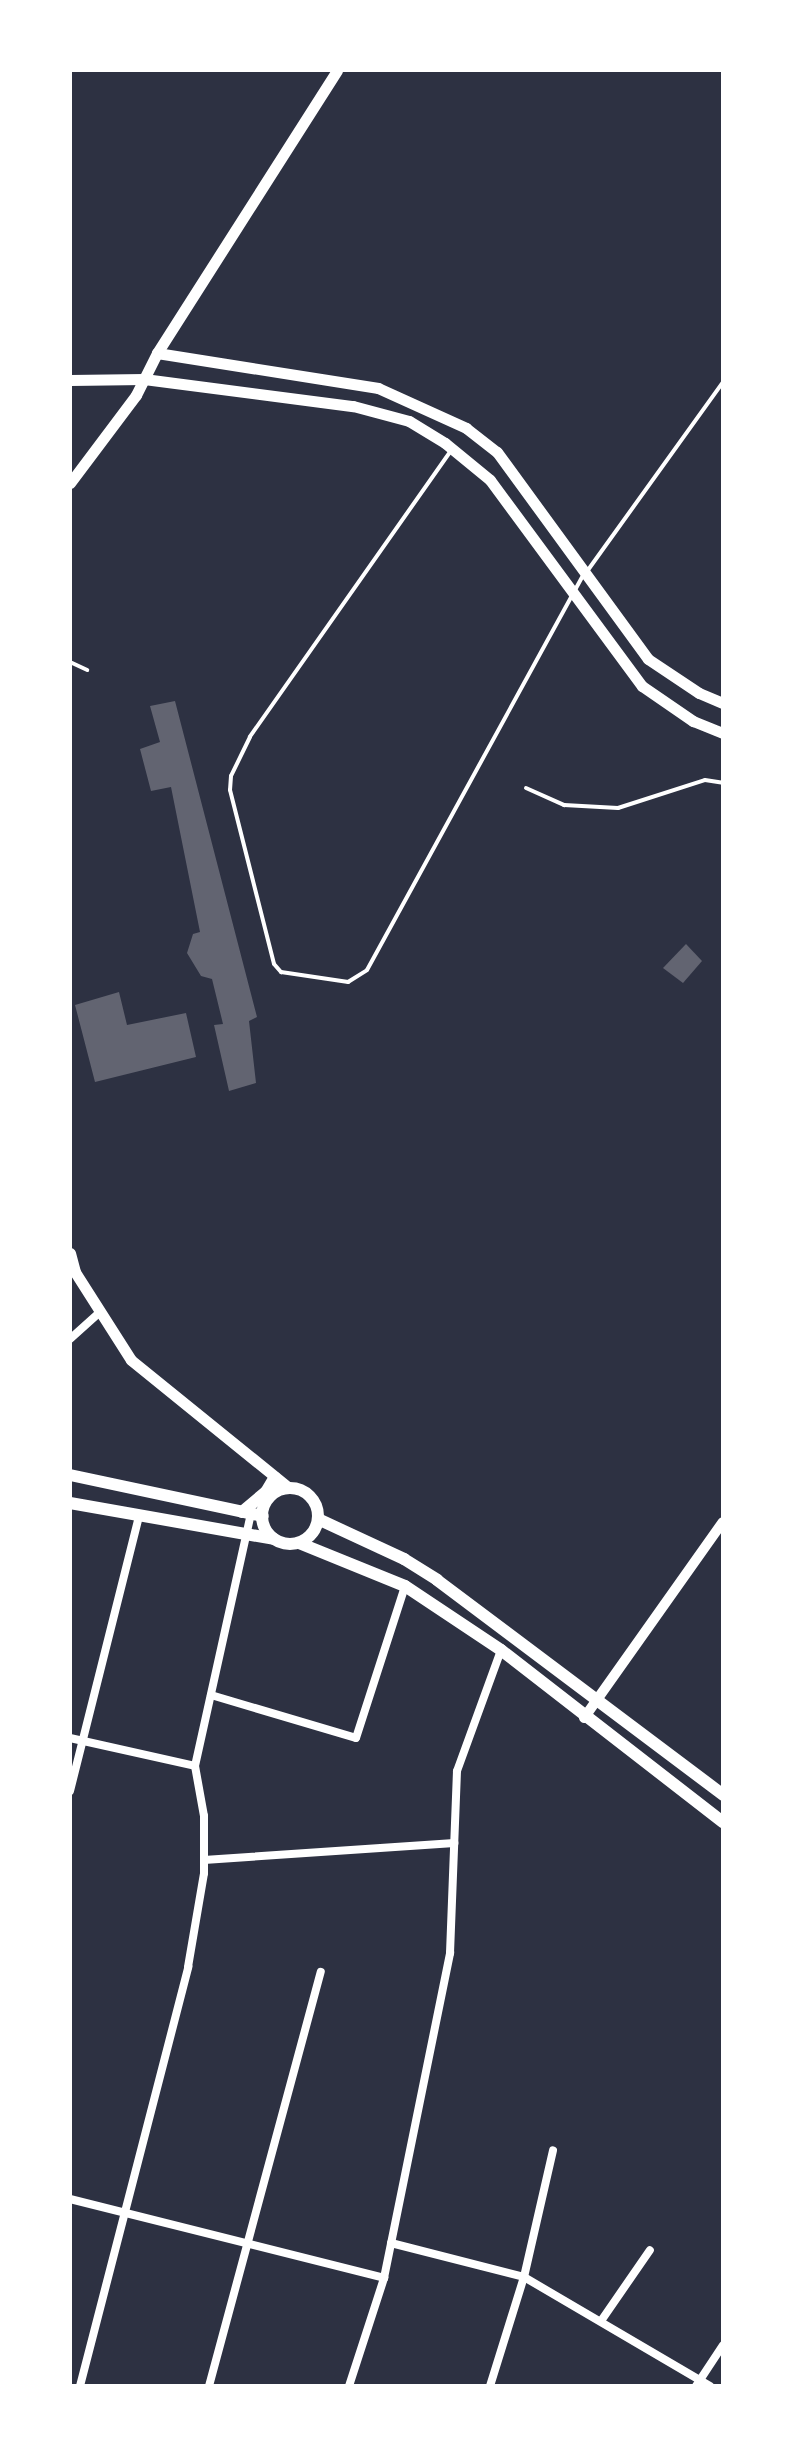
<!DOCTYPE html>
<style>
body{margin:0}
#map{position:relative;width:793px;height:2456px;overflow:hidden;background:#2d3142;font-family:"Roboto Condensed",sans-serif}
div>[style]{position:absolute}
[style*='--x']{left:calc(var(--x)*1px);top:calc(var(--y)*1px);width:calc(var(--w)*1px);rotate:calc(var(--a)*1deg)}
.building>*{inset:0;background:#626471}
.service>*{height:4px;margin:-2px;padding:0 2px;transform-origin:2px;border-radius:2px;background:#fff}
.minor>*{height:8px;margin:-4px;padding:0 4px;transform-origin:4px;border-radius:4px;background:#fff}
.tertiary>*{height:10px;margin:-5px;padding:0 5px;transform-origin:5px;border-radius:5px;background:#fff}
.secondary>*{height:11px;margin:-5.5px;padding:0 5.5px;transform-origin:5.5px;border-radius:5.5px;background:#fff}
.primary>*{height:12px;margin:-6px;padding:0 6px;transform-origin:6px;border-radius:6px;background:#fff}
.primary>.ring{margin:-6px;padding:0;box-sizing:content-box;background:none;border:12px solid #fff;border-radius:50%}
span{translate:-50% -50%;white-space:nowrap;text-align:center;line-height:1.15;-webkit-text-stroke:10px #fff;paint-order:stroke}
.frame{position:absolute;inset:0;border:72px solid #fff;pointer-events:none}
</style>
<div id="map">
<div class="building">
<div style="clip-path:polygon(175px 701px,257px 1017px,249px 1021px,256px 1083px,229px 1091px,214px 1025px,223px 1024px,212px 979px,201px 976px,187px 953px,193px 934px,200px 932px,171px 787px,151px 791px,140px 749px,160px 742px,150px 706px)"></div>
<div style="clip-path:polygon(686px 944px,702px 961px,683px 983px,663px 968px)"></div>
<div style="clip-path:polygon(119px 992px,127px 1025px,186px 1013px,196px 1057px,95px 1082px,75px 1005px)"></div>
</div>
<div class="service">
<div style="--x:450;--y:452;--w:348;--a:125.1"></div>
<div style="--x:250;--y:737;--w:43;--a:116"></div>
<div style="--x:231;--y:776;--w:14;--a:94"></div>
<div style="--x:230;--y:790;--w:179;--a:75.8"></div>
<div style="--x:274;--y:964;--w:11;--a:49"></div>
<div style="--x:281;--y:972;--w:68;--a:8.5"></div>
<div style="--x:348;--y:982;--w:22;--a:-32"></div>
<div style="--x:367;--y:970;--w:448;--a:-61.3"></div>
<div style="--x:588;--y:570;--w:231;--a:-54.3"></div>
<div style="--x:70;--y:662;--w:19;--a:25"></div>
<div style="--x:526;--y:788;--w:42;--a:24.1"></div>
<div style="--x:564;--y:805;--w:54;--a:3.2"></div>
<div style="--x:618;--y:808;--w:91;--a:-17.8"></div>
<div style="--x:705;--y:780;--w:18;--a:9"></div>
</div>
<div class="minor">
<div style="--x:70;--y:1339;--w:40;--a:-42"></div>
<div style="--x:211;--y:1695;--w:151;--a:16.5"></div>
<div style="--x:356;--y:1738;--w:160;--a:-72.1"></div>
<div style="--x:70;--y:1738;--w:128;--a:12.6"></div>
<div style="--x:195;--y:1766;--w:258;--a:-77.5"></div>
<div style="--x:70;--y:1791;--w:283;--a:-75.9"></div>
<div style="--x:204;--y:1860;--w:251;--a:-3.9"></div>
<div style="--x:70;--y:2199;--w:324;--a:14.1"></div>
<div style="--x:391;--y:2243;--w:137;--a:14.3"></div>
<div style="--x:524;--y:2277;--w:216;--a:30.4"></div>
<div style="--x:601;--y:2321;--w:86;--a:-55.4"></div>
<div style="--x:80;--y:2386;--w:433;--a:-75.5"></div>
<div style="--x:188;--y:1967;--w:95;--a:-80.3"></div>
<div style="--x:204;--y:1873;--w:57;--a:-90"></div>
<div style="--x:204;--y:1816;--w:51;--a:-100.2"></div>
<div style="--x:209;--y:2386;--w:429;--a:-74.9"></div>
<div style="--x:349;--y:2386;--w:114;--a:-72"></div>
<div style="--x:384;--y:2278;--w:332;--a:-78.5"></div>
<div style="--x:450;--y:1953;--w:182;--a:-87.8"></div>
<div style="--x:457;--y:1771;--w:129;--a:-70"></div>
<div style="--x:490;--y:2386;--w:114;--a:-72.7"></div>
<div style="--x:524;--y:2277;--w:130;--a:-77.1"></div>
<div style="--x:696;--y:2386;--w:49;--a:-56.6"></div>
</div>
<div class="tertiary">
<div style="--x:584;--y:1718;--w:240;--a:-54.7"></div>
</div>
<div class="secondary">
<div style="--x:157;--y:353;--w:224;--a:9"></div>
<div style="--x:378;--y:388;--w:97;--a:24.4"></div>
<div style="--x:466;--y:428;--w:39;--a:38"></div>
<div style="--x:497;--y:452;--w:256;--a:53.9"></div>
<div style="--x:648;--y:659;--w:61;--a:33.7"></div>
<div style="--x:699;--y:693;--w:26;--a:23"></div>
<div style="--x:70;--y:380;--w:74;--a:-0.8"></div>
<div style="--x:144;--y:379;--w:211;--a:7.4"></div>
<div style="--x:353;--y:406;--w:58;--a:15"></div>
<div style="--x:409;--y:421;--w:42;--a:31.4"></div>
<div style="--x:445;--y:443;--w:58;--a:39.4"></div>
<div style="--x:490;--y:480;--w:256;--a:53.6"></div>
<div style="--x:642;--y:686;--w:62;--a:34.5"></div>
<div style="--x:693;--y:721;--w:32;--a:22"></div>
<div style="--x:70;--y:483;--w:110;--a:-53.1"></div>
<div style="--x:136;--y:395;--w:47;--a:-63.4"></div>
<div style="--x:157;--y:353;--w:335;--a:-57.5"></div>
<div style="--x:70;--y:1253;--w:20;--a:75"></div>
<div style="--x:75;--y:1272;--w:104;--a:57.5"></div>
<div style="--x:131;--y:1360;--w:203;--a:39"></div>
</div>
<div class="primary">
<div style="--x:70;--y:1475;--w:197;--a:12"></div>
<div class="ring" style="left:262px;top:1488px;width:44px;height:44px"></div>
<div style="--x:70;--y:1503;--w:207;--a:10"></div>
<div style="--x:242;--y:1512;--w:31;--a:-40"></div>
<div style="--x:266;--y:1492;--w:17;--a:-59"></div>
<div style="--x:318;--y:1519;--w:95;--a:24.9"></div>
<div style="--x:404;--y:1559;--w:39;--a:32"></div>
<div style="--x:437;--y:1580;--w:358;--a:36.9"></div>
<div style="--x:299;--y:1543;--w:114;--a:22.1"></div>
<div style="--x:405;--y:1586;--w:115;--a:33.7"></div>
<div style="--x:501;--y:1650;--w:281;--a:37.8"></div>
</div>
<div class="frame"></div>
</div>
